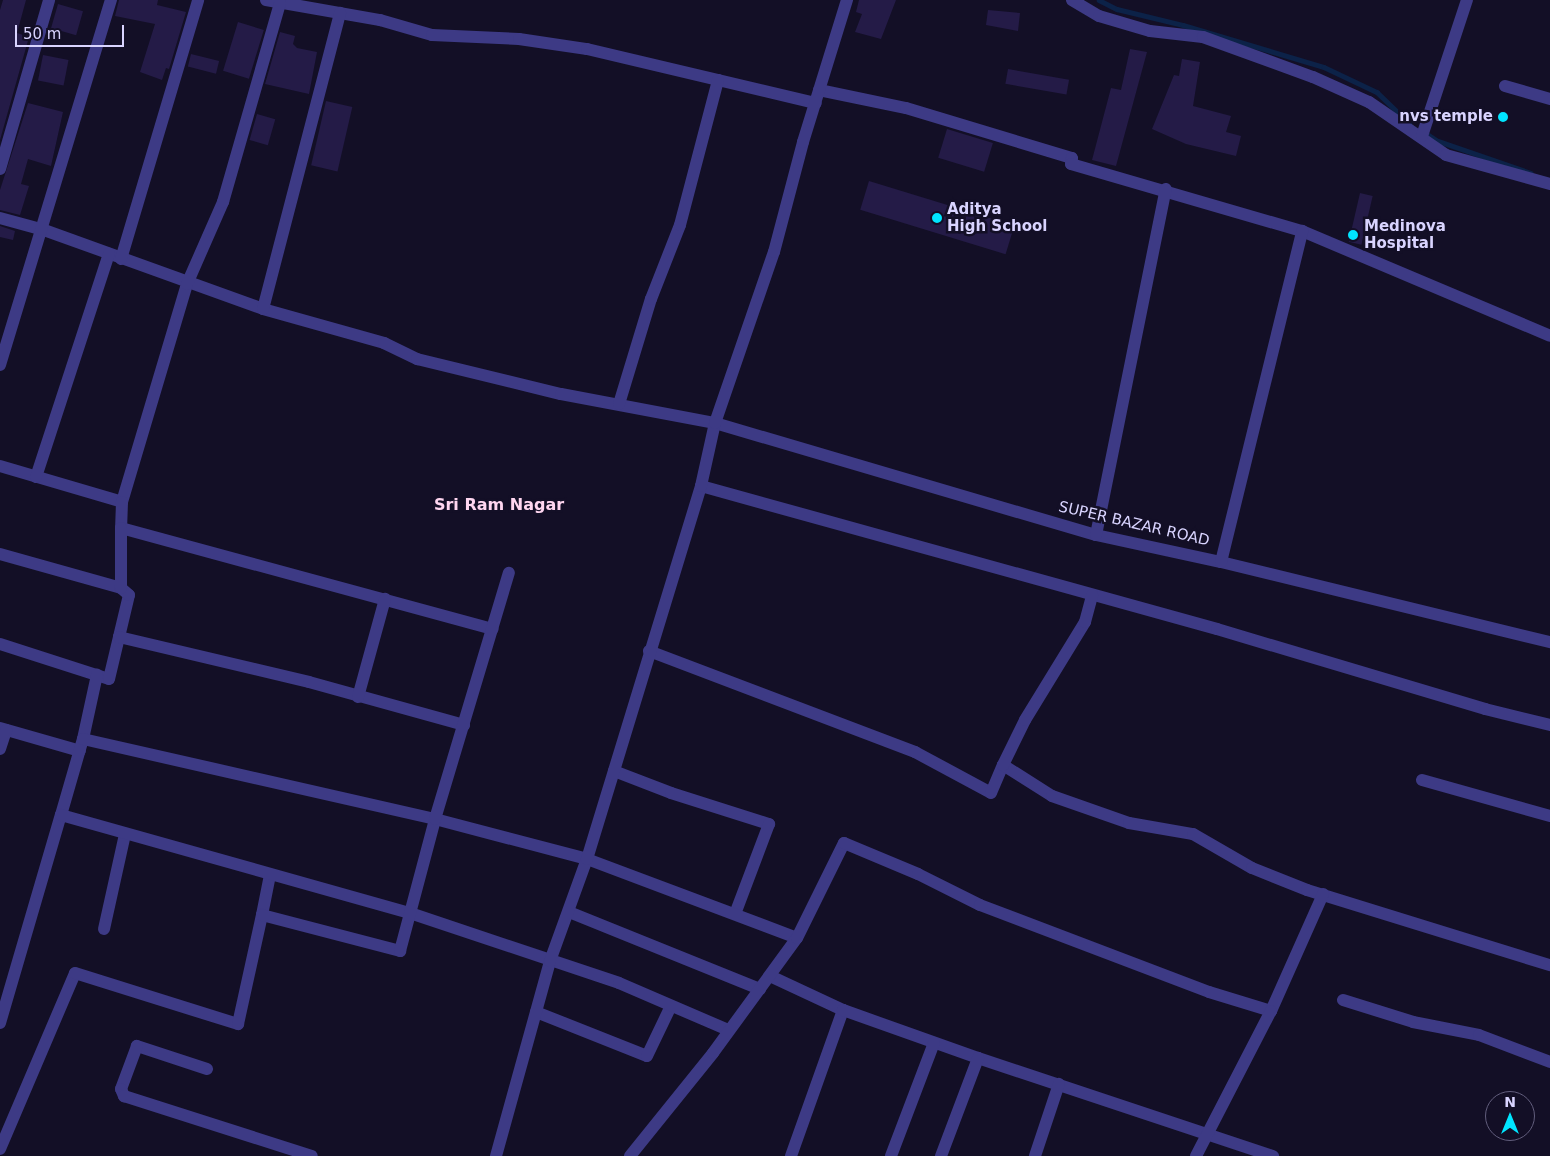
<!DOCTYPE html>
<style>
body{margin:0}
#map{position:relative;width:1550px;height:1156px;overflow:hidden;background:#130f26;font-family:"DejaVu Sans",sans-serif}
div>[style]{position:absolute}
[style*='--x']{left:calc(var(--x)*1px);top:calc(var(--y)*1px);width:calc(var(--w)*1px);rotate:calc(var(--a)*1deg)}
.stream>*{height:4.5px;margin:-2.25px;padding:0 2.25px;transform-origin:2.25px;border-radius:2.25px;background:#0c2248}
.building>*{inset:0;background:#241b47;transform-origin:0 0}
.minor>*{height:12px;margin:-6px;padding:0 6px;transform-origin:6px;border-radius:6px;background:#3d3a85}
.dots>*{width:14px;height:14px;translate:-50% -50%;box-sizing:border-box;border:2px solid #130f26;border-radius:50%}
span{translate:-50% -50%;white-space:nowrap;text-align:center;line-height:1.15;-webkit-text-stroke:5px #130f26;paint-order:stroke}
.poi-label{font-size:15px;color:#d9d4ff;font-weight:700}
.right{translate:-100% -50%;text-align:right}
.left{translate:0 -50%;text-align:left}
.street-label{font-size:15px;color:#d9d4ff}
.neighbourhood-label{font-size:16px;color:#ffd6f0;font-weight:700}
.north{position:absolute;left:1485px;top:1091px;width:50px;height:50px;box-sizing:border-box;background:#130f26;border:1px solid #625e7d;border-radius:50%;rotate:0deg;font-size:14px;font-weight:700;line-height:20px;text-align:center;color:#d9d4ff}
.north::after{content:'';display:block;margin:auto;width:18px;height:22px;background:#00e5ff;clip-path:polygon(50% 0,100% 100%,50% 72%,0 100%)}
.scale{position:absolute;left:15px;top:25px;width:109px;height:22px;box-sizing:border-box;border:2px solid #d9d4ff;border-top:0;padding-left:6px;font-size:15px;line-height:18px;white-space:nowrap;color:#d9d4ff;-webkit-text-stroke:4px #130f26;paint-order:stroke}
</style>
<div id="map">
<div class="stream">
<div style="--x:1099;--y:0;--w:20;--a:27"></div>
<div style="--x:1117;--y:9;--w:68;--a:13.6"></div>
<div style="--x:1183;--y:25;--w:147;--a:16.6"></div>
<div style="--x:1324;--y:67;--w:59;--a:25.3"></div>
<div style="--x:1377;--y:92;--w:45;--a:44.1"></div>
<div style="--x:1424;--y:132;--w:17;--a:33"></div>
<div style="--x:1438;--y:141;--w:98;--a:19"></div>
</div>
<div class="building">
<div style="clip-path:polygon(3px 0,26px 0,17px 33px,29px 37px,0 140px,0 10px)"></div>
<div style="clip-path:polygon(119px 0,158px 0,157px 5px,186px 12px,169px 69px,166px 68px,162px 80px,140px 72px,155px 24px,115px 16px)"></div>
<div style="clip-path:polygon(859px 0,896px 0,881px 39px,855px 32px,862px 14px,856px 12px)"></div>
<div style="left:58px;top:4px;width:26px;height:25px;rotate:16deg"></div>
<div style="clip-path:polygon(988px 10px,1020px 13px,1018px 31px,986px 25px)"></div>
<div style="left:238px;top:22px;width:27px;height:51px;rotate:17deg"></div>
<div style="clip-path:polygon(280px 32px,295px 36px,293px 44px,297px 48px,317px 52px,309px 94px,265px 84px)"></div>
<div style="clip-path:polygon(1130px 49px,1147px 52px,1116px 166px,1092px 160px,1111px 88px,1121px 90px)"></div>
<div style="left:191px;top:54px;width:29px;height:13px;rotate:14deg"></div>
<div style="left:43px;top:55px;width:26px;height:26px;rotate:11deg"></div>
<div style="clip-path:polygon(1182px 59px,1200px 62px,1193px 106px,1231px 116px,1226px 132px,1241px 136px,1236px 156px,1186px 144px,1152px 129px,1174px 75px,1179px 76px)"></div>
<div style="left:1008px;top:69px;width:62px;height:15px;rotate:10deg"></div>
<div style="left:326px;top:101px;width:27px;height:66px;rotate:13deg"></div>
<div style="clip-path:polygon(28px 103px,63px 112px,51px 166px,28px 159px,21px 184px,29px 186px,20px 215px,0 210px,0 190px)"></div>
<div style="left:257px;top:114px;width:19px;height:27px;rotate:16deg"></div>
<div style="left:947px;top:129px;width:48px;height:30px;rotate:17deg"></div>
<div style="left:869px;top:181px;width:152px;height:30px;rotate:17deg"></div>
<div style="left:1360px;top:193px;width:13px;height:50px;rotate:13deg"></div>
<div style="clip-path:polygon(0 226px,15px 231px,13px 240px,0 237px)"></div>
</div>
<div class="minor">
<div style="--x:266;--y:0;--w:116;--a:10"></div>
<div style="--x:380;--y:20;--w:54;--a:16.1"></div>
<div style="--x:432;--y:35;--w:87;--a:2.6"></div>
<div style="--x:519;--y:39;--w:69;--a:8.4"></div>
<div style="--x:587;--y:49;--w:235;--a:13.3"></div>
<div style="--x:1072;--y:0;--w:31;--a:31"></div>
<div style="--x:1099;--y:16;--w:53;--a:16.4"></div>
<div style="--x:1150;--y:31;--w:53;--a:6.5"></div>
<div style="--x:1203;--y:37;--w:117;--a:20"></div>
<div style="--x:1313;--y:77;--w:61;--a:24.1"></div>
<div style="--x:1369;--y:102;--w:93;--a:34.5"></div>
<div style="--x:1446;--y:155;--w:108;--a:15.6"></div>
<div style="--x:1505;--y:86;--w:47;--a:16.1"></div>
<div style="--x:819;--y:90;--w:89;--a:11.7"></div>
<div style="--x:906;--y:108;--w:173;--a:16.8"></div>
<div style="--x:1072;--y:158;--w:6;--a:99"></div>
<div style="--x:1071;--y:164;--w:241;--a:16.2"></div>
<div style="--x:1302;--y:231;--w:269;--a:22.9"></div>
<div style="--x:1422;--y:136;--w:143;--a:-71.7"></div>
<div style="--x:0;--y:169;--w:176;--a:-73.8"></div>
<div style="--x:0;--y:218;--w:46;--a:15.3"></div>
<div style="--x:44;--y:230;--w:233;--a:19.8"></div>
<div style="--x:263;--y:309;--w:126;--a:15.7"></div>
<div style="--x:384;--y:343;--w:37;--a:26"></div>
<div style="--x:417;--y:359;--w:148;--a:13.7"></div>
<div style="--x:561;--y:394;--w:157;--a:10.7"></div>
<div style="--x:715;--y:423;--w:397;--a:16.4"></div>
<div style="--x:1096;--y:535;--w:128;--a:12.2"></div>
<div style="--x:1221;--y:562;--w:339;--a:13.7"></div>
<div style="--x:121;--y:259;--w:270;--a:-73.4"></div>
<div style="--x:263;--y:309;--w:306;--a:-75.4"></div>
<div style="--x:0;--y:365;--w:382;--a:-73.1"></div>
<div style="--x:619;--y:404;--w:110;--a:-73.1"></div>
<div style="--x:651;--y:299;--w:79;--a:-68.6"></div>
<div style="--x:680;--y:225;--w:150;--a:-75.3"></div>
<div style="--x:0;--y:466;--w:127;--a:16.4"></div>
<div style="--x:122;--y:502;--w:227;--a:-73.4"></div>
<div style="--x:187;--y:284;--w:90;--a:-66.3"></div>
<div style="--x:223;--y:202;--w:207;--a:-74"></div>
<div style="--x:36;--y:477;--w:235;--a:-71.9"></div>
<div style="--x:701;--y:486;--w:535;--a:15.49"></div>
<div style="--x:1217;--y:629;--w:280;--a:16.6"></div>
<div style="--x:1485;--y:709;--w:67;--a:13.8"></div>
<div style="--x:122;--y:502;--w:26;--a:92"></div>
<div style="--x:121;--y:528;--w:385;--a:15.2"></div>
<div style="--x:1096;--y:535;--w:353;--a:-78.6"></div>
<div style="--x:0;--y:554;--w:126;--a:15.7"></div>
<div style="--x:1221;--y:562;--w:341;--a:-76.2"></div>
<div style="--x:119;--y:637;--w:43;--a:-76.6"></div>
<div style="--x:129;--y:595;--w:11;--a:-139"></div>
<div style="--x:121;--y:588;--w:60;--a:-90"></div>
<div style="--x:0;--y:644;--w:114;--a:17.8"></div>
<div style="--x:109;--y:679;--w:43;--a:-76.6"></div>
<div style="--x:119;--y:637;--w:195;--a:13.3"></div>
<div style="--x:309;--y:682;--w:161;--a:15.5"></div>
<div style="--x:649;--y:651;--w:285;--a:20.8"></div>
<div style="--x:915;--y:752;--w:86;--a:28.3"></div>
<div style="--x:991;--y:793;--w:30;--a:-67"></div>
<div style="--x:1003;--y:765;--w:58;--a:32.3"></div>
<div style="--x:1052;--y:796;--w:82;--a:19.3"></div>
<div style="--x:1129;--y:823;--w:65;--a:9.8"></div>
<div style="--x:1193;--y:834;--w:68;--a:30"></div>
<div style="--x:1252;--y:868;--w:59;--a:21.8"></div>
<div style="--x:1307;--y:890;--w:254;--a:17.2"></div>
<div style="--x:358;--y:697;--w:102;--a:-74.6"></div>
<div style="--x:0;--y:728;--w:83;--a:16"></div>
<div style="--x:83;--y:739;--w:66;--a:-77.7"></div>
<div style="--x:0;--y:749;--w:20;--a:-72"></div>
<div style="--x:1003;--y:765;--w:50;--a:-63.9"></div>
<div style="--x:1025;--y:720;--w:115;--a:-58.5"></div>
<div style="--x:1085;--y:622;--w:28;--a:-75"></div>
<div style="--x:614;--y:771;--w:61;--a:21.1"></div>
<div style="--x:671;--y:793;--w:103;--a:17.6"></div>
<div style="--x:769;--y:824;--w:96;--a:110.7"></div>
<div style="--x:1422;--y:780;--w:133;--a:15.7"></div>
<div style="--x:61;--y:815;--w:79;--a:-73.9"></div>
<div style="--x:83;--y:739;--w:361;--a:12.8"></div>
<div style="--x:435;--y:819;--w:157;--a:14.7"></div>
<div style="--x:587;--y:859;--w:224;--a:20.6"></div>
<div style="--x:569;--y:912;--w:206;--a:22"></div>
<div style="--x:262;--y:915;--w:41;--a:-78.7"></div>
<div style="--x:104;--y:929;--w:97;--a:-77.5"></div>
<div style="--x:770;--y:976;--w:81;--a:25"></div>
<div style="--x:1343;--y:1000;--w:73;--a:17.4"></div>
<div style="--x:1413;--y:1022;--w:67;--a:11.1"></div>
<div style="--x:1479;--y:1035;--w:76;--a:20.8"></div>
<div style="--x:536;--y:1012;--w:119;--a:21.6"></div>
<div style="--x:647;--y:1056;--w:55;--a:-64.4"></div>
<div style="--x:0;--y:1023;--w:217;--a:-73.7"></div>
<div style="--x:61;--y:815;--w:362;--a:15.7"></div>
<div style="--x:410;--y:913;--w:220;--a:18.5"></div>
<div style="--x:619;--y:983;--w:119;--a:23.3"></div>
<div style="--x:207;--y:1069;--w:74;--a:-161.8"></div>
<div style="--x:137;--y:1046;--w:46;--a:110.4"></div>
<div style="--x:121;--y:1089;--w:8;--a:67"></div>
<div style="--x:124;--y:1096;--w:197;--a:17.7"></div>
<div style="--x:0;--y:1149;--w:191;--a:-66.9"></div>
<div style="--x:75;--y:973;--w:171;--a:17.4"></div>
<div style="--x:238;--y:1024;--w:112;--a:-77.6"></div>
<div style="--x:262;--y:915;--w:143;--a:14.6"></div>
<div style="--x:400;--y:951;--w:137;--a:-75.1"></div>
<div style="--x:435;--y:819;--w:257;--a:-73.3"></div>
<div style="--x:496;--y:1156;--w:202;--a:-74.5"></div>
<div style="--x:550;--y:961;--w:109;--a:-70.1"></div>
<div style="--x:587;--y:859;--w:390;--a:-73"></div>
<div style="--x:701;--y:486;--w:65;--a:-77.5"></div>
<div style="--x:715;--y:423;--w:181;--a:-71"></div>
<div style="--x:774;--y:252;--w:114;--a:-75.2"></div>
<div style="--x:803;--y:142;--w:149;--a:-72.8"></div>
<div style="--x:630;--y:1156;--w:132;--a:-51.1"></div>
<div style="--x:713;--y:1053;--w:142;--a:-53.9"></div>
<div style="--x:797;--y:938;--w:106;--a:-63.7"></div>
<div style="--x:844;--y:843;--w:80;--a:22.7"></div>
<div style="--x:918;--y:874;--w:69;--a:26.6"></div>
<div style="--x:980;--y:905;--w:245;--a:20.8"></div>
<div style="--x:1209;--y:992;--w:65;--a:17"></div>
<div style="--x:1271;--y:1011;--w:128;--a:-66"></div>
<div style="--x:791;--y:1156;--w:155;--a:-70.4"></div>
<div style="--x:843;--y:1010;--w:143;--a:19.6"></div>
<div style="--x:978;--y:1058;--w:311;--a:18.4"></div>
<div style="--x:891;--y:1156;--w:121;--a:-69.2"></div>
<div style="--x:941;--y:1156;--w:105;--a:-69.3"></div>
<div style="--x:1035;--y:1156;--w:76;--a:-71.6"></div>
<div style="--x:1196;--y:1156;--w:163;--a:-62.7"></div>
</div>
<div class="dots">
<div style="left:1503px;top:117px;background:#00e5ff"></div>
<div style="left:937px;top:218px;background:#00e5ff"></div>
<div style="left:1353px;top:235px;background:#00e5ff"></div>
</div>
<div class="poi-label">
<span class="right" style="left:1493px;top:117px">nvs temple</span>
<span class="left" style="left:947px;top:218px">Aditya<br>High School</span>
<span class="left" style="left:1364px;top:235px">Medinova<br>Hospital</span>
</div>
<div class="street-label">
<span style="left:1134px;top:524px;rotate:13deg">SUPER BAZAR ROAD</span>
</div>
<div class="neighbourhood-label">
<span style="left:499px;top:505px">Sri Ram Nagar</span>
</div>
<div class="north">N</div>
<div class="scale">50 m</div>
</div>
